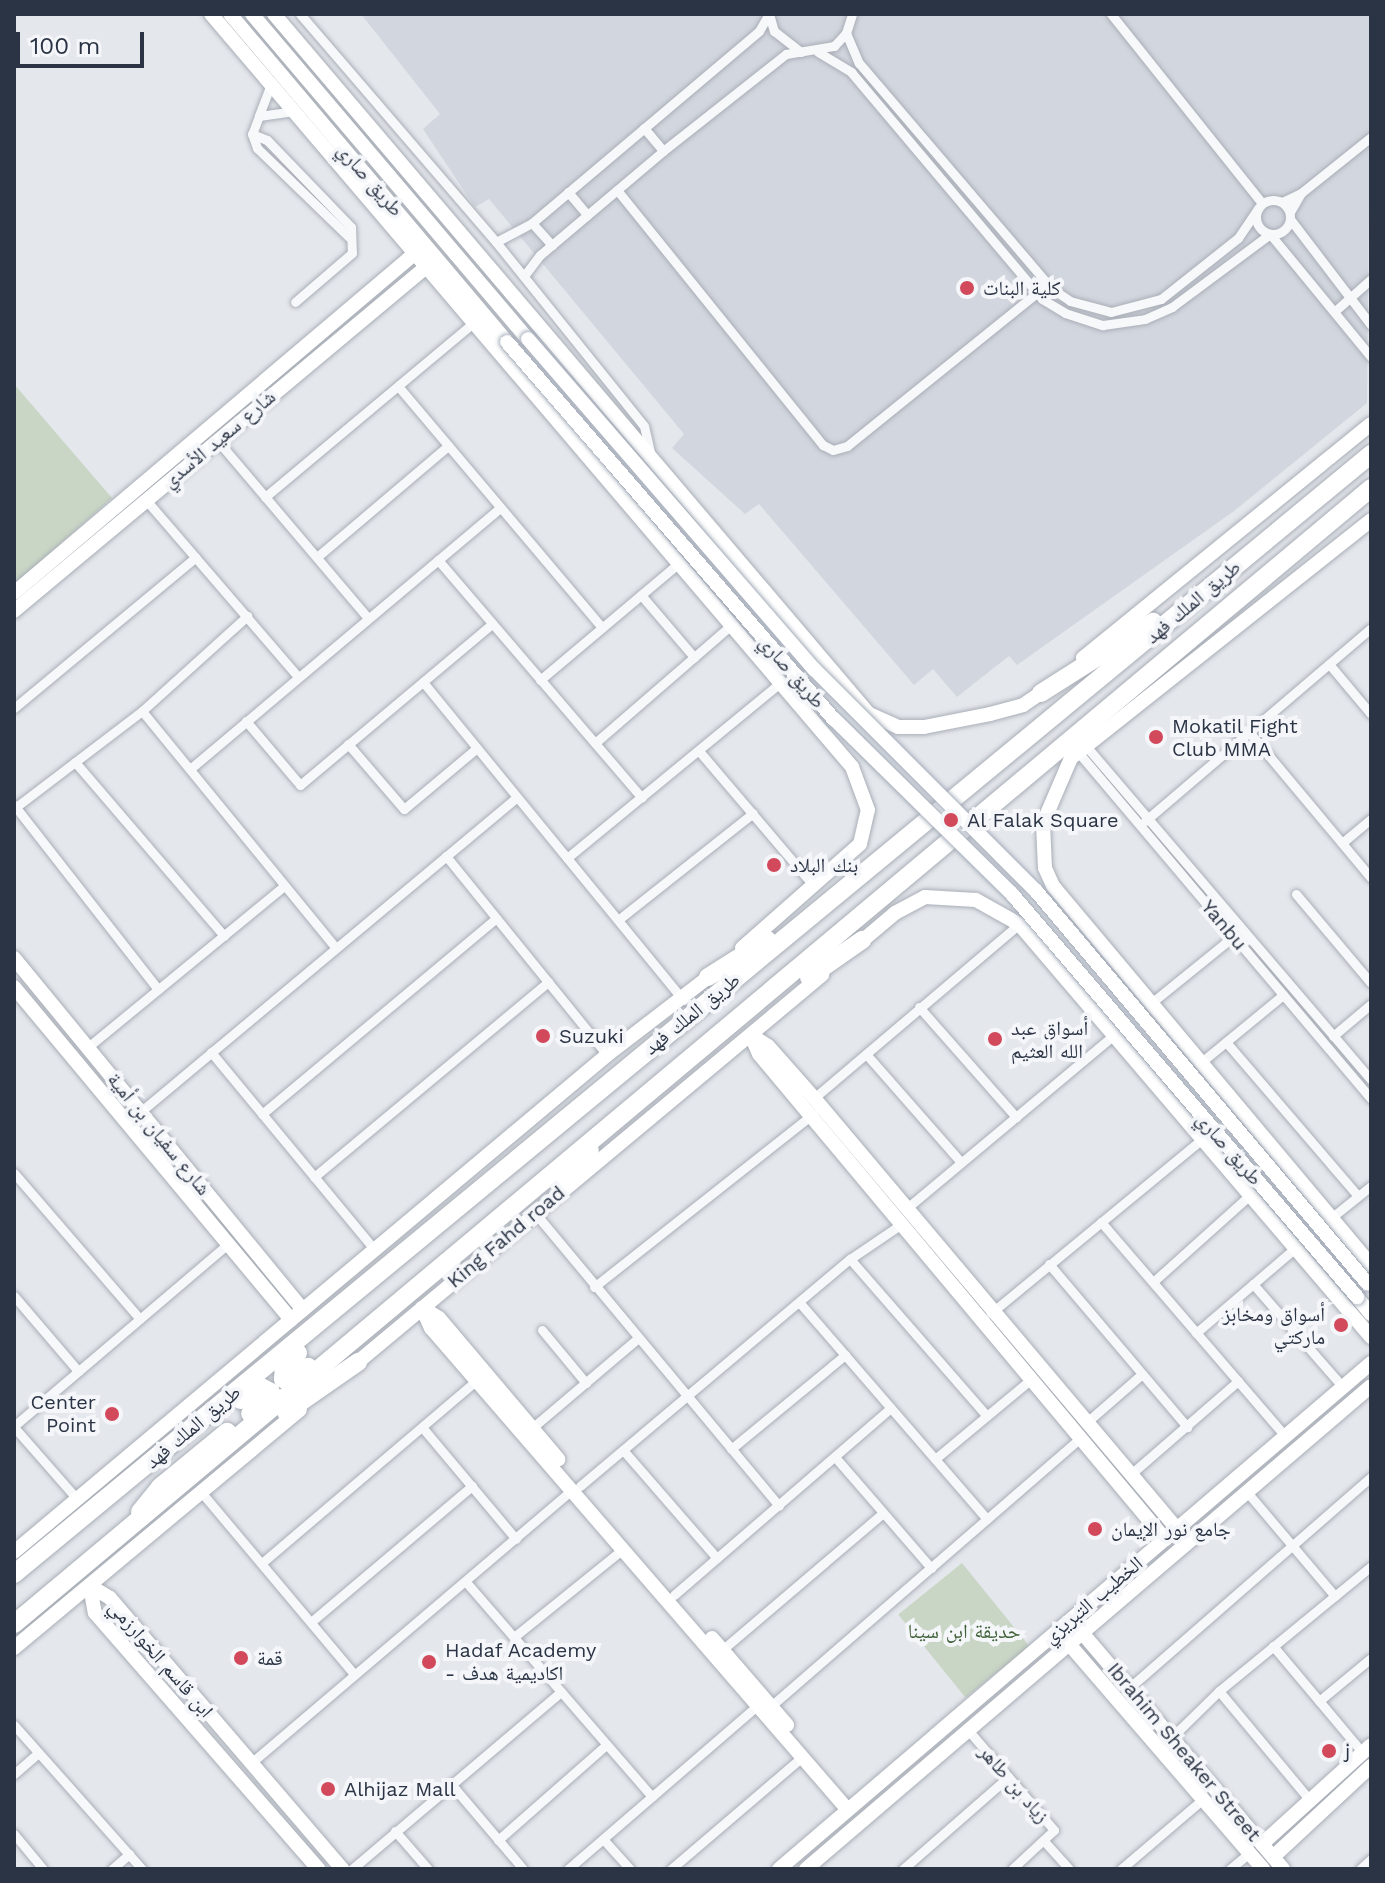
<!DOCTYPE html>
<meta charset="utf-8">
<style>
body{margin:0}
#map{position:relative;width:1385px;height:1883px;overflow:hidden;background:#e4e7ec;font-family:"Work Sans","Noto Naskh Arabic",sans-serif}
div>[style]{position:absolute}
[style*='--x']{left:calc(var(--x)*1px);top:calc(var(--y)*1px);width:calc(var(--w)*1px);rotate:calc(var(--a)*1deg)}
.built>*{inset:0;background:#d2d6de}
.green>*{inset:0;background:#c9d6c5;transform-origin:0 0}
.roads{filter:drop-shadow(0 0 2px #a9aeb7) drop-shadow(0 0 2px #a9aeb7)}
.street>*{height:9px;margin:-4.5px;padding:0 4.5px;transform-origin:4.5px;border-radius:4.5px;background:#f7f8fa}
.street>.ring{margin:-4.5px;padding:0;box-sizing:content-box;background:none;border:9px solid #f7f8fa;border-radius:50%}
.secondary>*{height:14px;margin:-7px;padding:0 7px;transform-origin:7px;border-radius:7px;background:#fff}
.primary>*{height:14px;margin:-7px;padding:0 7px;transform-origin:7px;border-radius:7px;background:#fff}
.highway>*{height:18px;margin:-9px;padding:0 9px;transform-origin:9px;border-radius:9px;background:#fff}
.bridges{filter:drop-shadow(0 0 2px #a3abb8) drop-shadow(0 0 2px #a3abb8)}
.primary-bridge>*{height:14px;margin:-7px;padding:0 7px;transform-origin:7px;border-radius:7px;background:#fff}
.dots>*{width:22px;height:22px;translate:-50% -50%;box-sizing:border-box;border:4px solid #f4f6f9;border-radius:50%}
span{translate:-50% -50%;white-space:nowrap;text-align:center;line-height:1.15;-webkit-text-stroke:8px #f4f6f9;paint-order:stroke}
.street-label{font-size:20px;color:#2b3445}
.poi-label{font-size:20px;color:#2b3445}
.left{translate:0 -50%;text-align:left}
.right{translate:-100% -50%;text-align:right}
.park-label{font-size:20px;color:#3f6138}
.frame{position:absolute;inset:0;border:16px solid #2b3445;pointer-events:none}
.scale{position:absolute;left:16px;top:32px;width:128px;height:36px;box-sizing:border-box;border:4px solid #2b3445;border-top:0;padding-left:10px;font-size:24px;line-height:28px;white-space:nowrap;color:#2b3445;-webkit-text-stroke:6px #f4f6f9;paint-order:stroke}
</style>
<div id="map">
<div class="built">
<div style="clip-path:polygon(361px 14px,1371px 14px,1367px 403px,1234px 511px,1017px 665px,1009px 656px,957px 697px,933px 669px,914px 685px,759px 504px,745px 514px,672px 448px,684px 434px,489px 199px,475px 207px,423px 129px,440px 114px)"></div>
</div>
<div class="green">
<div style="clip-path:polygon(14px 384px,112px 498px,14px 585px)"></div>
<div style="left:962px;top:1563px;width:107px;height:82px;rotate:51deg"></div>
</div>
<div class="roads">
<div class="street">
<div style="--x:300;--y:14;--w:301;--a:49.3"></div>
<div style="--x:496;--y:242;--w:236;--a:51.2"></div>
<div style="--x:644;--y:426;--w:28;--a:77"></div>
<div style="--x:769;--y:14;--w:18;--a:74"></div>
<div style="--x:774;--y:31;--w:34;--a:38"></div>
<div style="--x:1111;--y:14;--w:242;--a:51.4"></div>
<div style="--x:846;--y:33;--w:33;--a:67"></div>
<div style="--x:859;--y:63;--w:296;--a:49.5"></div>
<div style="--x:1051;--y:288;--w:23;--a:34"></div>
<div style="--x:1070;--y:301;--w:42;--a:15"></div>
<div style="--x:1111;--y:312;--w:52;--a:-14.6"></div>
<div style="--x:1161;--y:299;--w:98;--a:-38.4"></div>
<div style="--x:1238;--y:238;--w:36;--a:-56"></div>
<div style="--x:818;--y:52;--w:39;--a:31"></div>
<div style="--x:851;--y:72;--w:297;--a:49.9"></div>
<div style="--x:1042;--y:299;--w:27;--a:31"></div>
<div style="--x:1065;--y:313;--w:40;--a:18"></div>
<div style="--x:1103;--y:325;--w:42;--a:-8.1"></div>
<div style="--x:1145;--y:319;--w:30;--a:-24"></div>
<div style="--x:1172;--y:307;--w:122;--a:-36.7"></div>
<div style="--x:1270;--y:234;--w:159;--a:50.6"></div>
<div style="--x:271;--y:84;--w:34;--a:111"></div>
<div style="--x:259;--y:116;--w:35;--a:-8"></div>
<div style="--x:259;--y:116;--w:19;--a:111"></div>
<div style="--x:252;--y:134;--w:15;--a:70"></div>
<div style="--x:257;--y:148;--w:128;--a:44.1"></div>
<div style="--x:644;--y:128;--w:30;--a:50"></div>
<div style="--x:252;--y:134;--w:16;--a:22"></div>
<div style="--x:267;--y:140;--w:121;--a:46"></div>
<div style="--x:351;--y:227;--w:26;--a:88"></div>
<div style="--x:352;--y:253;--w:75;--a:139.3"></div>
<div style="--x:617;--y:190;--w:328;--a:51.1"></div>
<div style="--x:823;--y:445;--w:11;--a:27"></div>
<div style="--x:833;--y:450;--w:15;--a:-16"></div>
<div style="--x:847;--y:446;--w:258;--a:-38.9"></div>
<div style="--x:568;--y:192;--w:30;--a:50"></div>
<div style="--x:1301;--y:193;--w:90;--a:-38.7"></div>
<div class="ring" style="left:1256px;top:200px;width:25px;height:25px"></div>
<div style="--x:1282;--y:202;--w:21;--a:-25"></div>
<div style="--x:1301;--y:193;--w:22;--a:120"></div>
<div style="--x:1290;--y:219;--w:133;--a:52.6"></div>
<div style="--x:532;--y:223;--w:30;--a:48"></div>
<div style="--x:496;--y:242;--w:41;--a:-27.8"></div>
<div style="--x:532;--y:223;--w:297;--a:-40.2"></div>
<div style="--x:759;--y:31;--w:20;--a:-60"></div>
<div style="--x:524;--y:276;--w:26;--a:-53"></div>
<div style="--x:540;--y:255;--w:161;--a:-40.2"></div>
<div style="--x:663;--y:151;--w:157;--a:-38.3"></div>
<div style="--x:786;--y:54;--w:49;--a:-9.5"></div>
<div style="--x:834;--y:46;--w:18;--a:-47"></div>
<div style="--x:846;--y:33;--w:20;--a:-72"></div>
<div style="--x:1335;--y:311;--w:48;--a:-41.6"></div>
<div style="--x:398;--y:386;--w:316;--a:49.8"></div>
<div style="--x:217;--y:440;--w:233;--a:49.7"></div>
<div style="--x:265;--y:497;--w:273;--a:-39.9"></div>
<div style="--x:146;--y:500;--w:233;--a:49.3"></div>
<div style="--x:317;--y:557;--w:172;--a:-40.3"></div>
<div style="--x:438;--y:560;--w:313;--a:49.4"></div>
<div style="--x:641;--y:595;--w:82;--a:49.5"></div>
<div style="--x:1329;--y:664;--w:65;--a:50"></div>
<div style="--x:540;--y:680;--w:182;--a:-40.1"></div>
<div style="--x:423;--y:682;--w:411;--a:50.7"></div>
<div style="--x:14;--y:708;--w:236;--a:-39.7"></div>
<div style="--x:142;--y:711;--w:306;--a:50.7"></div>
<div style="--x:246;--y:721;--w:84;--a:49.8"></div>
<div style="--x:300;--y:785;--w:251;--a:-40"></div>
<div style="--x:1249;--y:732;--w:190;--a:50.1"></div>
<div style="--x:595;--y:743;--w:180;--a:-40.9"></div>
<div style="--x:348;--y:744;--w:86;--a:49.3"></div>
<div style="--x:404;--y:809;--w:95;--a:-39.9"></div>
<div style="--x:1086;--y:746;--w:439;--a:49.5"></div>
<div style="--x:699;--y:751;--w:177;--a:49.6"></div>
<div style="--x:1078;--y:752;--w:454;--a:49.8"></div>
<div style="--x:75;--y:762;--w:229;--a:49.4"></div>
<div style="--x:190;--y:769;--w:404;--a:-40.1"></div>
<div style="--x:14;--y:805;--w:234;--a:52"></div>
<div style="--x:16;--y:807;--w:158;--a:-37.3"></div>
<div style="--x:142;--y:711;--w:142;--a:-42.1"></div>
<div style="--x:1145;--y:821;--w:297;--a:-40.5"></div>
<div style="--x:1342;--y:843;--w:38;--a:-40"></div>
<div style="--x:446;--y:856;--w:256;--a:51"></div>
<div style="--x:567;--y:858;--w:276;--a:-39.4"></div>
<div style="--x:1296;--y:894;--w:116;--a:49.9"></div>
<div style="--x:618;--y:920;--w:172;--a:-38.4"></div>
<div style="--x:1150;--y:1004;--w:108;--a:-39"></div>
<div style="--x:919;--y:1007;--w:147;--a:48.6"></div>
<div style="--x:1333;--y:1036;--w:50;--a:-40.1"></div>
<div style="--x:1226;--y:1042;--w:203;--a:49.4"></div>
<div style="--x:88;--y:1047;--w:254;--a:-39.4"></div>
<div style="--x:211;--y:1052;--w:257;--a:50.4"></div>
<div style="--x:866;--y:1054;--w:144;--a:48.7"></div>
<div style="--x:1199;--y:1064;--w:109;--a:-39.4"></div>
<div style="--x:814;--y:1098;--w:269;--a:-40.3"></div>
<div style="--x:262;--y:1114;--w:305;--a:-39.9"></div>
<div style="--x:127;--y:1123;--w:508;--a:-39.89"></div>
<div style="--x:14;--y:1173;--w:191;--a:49.2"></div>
<div style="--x:314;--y:1177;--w:305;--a:-39.8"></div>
<div style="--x:907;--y:1208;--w:270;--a:-39.9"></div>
<div style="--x:535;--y:1213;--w:381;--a:50.2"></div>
<div style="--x:1331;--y:1218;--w:51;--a:-38.7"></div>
<div style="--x:1101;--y:1222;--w:282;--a:49.3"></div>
<div style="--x:850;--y:1259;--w:208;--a:48.9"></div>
<div style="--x:1049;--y:1264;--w:214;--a:49.7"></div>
<div style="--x:1153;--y:1282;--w:130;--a:-41.9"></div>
<div style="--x:1253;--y:1284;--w:137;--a:48.9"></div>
<div style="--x:594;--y:1287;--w:279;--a:-38.3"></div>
<div style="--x:14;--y:1296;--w:99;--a:49.5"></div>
<div style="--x:799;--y:1302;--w:287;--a:49.1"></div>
<div style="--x:991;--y:1313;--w:273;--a:-39.5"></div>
<div style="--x:542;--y:1330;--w:69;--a:50.3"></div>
<div style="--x:1196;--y:1333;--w:130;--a:-40.6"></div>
<div style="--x:1087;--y:1422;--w:73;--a:-41.1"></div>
<div style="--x:14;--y:1426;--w:281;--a:-40.4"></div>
<div style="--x:14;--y:1427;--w:96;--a:48.8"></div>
<div style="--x:422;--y:1427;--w:146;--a:50"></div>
<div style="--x:532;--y:1428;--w:138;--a:-40.3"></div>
<div style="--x:731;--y:1449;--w:148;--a:-39.5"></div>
<div style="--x:623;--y:1450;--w:143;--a:49"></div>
<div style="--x:835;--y:1457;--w:147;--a:49.1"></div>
<div style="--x:935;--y:1459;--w:124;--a:-39.7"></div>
<div style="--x:1131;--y:1474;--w:142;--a:-41"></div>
<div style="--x:580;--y:1486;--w:353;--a:-40.1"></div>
<div style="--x:850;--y:1259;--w:64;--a:-34.2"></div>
<div style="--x:1247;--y:1492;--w:136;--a:49.8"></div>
<div style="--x:202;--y:1493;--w:235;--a:50"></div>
<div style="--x:263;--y:1562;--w:285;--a:-40.4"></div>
<div style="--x:466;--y:1582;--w:284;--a:49.1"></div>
<div style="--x:674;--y:1595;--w:286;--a:-40.8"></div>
<div style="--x:311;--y:1622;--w:211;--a:-40.2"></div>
<div style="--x:514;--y:1637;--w:140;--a:-38.9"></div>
<div style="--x:1273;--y:1646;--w:138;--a:50"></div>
<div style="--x:722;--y:1650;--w:211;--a:-40.4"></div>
<div style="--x:1129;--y:1688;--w:321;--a:-41.1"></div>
<div style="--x:1219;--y:1691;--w:139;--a:50.2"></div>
<div style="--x:1319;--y:1701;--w:67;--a:-39.6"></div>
<div style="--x:771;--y:1706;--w:409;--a:-40.9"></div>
<div style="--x:14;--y:1725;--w:193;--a:48.4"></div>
<div style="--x:968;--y:1730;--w:132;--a:49.3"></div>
<div style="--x:1054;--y:1830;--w:57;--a:137.1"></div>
<div style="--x:1171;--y:1738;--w:67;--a:-44.4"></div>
<div style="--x:1219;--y:1691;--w:197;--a:-39.4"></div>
<div style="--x:251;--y:1763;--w:421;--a:-40.4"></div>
<div style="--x:14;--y:1774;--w:32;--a:-41"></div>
<div style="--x:451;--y:1784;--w:111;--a:49.7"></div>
<div style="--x:395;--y:1831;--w:50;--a:49"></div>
<div style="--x:14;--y:1834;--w:45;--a:50.4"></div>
<div style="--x:603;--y:1839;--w:40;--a:48"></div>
<div style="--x:498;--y:1840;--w:144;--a:-41.3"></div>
<div style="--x:1044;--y:1841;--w:38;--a:48"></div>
<div style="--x:112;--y:1869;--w:23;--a:-41"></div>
<div style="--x:352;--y:1869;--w:274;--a:-40.3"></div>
<div style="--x:568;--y:1869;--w:250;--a:-40.8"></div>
<div style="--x:671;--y:1869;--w:172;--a:-40.5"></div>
<div style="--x:903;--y:1869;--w:140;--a:-41.2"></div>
<div style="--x:1121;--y:1869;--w:108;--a:-40.5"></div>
<div style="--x:1230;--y:1869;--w:25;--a:-40"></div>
<div style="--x:1360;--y:1869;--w:15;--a:-42"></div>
</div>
<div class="secondary">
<div style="--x:211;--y:14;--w:989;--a:49.59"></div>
<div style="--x:274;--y:14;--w:919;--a:49.64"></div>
<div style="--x:869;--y:714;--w:32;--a:24"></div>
<div style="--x:898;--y:727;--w:26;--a:0"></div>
<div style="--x:924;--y:727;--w:67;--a:-11.1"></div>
<div style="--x:990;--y:714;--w:34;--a:-15"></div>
<div style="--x:1023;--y:705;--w:22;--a:-34"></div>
<div style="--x:14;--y:593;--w:523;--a:-40.27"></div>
<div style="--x:14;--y:611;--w:535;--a:-39.85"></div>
<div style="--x:1071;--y:758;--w:71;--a:113.3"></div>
<div style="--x:1043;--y:823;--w:45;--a:87.5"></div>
<div style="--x:1045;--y:868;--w:20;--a:66"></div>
<div style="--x:1053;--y:886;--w:495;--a:50"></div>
<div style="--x:1019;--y:924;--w:543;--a:49.56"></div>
<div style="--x:14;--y:958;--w:455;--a:50.6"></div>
<div style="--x:14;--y:987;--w:433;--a:50.2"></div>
<div style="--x:751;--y:1035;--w:20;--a:33"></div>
<div style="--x:768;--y:1046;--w:69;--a:48.5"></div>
<div style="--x:814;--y:1098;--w:563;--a:49.89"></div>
<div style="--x:751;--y:1036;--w:20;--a:66"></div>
<div style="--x:759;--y:1054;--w:633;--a:50.07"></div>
<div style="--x:422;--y:1308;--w:22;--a:66"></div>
<div style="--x:431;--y:1328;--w:637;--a:49.14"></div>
<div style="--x:423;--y:1308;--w:19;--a:32"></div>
<div style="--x:439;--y:1318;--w:185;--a:49.8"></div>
<div style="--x:90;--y:1586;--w:23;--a:31"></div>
<div style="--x:110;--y:1598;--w:357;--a:49.4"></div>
<div style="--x:90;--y:1586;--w:27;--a:80"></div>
<div style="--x:95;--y:1613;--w:340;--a:48.9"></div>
<div style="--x:1084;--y:1635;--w:307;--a:49.6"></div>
<div style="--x:712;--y:1638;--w:115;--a:49.2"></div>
<div style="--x:1069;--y:1644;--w:297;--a:49.2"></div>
<div style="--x:1262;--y:1844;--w:147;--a:-42.2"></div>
<div style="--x:1273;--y:1857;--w:134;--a:-42.9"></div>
<div style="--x:779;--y:1869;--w:779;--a:-40.52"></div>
<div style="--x:806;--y:1869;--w:743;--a:-40.53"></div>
</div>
<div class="primary">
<div style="--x:230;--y:14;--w:429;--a:49.8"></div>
<div style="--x:252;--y:14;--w:426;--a:49.7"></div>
<div style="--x:1083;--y:658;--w:371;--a:-39.1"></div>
<div style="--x:1071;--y:758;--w:383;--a:-38.4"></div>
<div style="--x:856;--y:946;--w:51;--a:-40.2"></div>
<div style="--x:895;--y:913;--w:34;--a:-28"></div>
<div style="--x:925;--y:897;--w:51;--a:3.4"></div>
<div style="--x:976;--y:900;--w:49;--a:29.2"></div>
<div style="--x:742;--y:948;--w:157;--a:-41.4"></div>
<div style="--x:860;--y:844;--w:35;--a:-77"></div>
<div style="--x:868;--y:810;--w:46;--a:-110.4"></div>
<div style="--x:558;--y:1183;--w:47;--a:-44.1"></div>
<div style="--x:1357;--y:1297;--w:22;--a:51"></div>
<div style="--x:353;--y:1366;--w:611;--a:-39.82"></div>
<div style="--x:14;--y:1552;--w:774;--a:-39.97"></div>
<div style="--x:607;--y:1055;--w:135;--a:-37.5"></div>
<div style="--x:14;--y:1648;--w:372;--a:-39.8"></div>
</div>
<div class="highway">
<div style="--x:1041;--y:693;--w:133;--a:-32.4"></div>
<div style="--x:708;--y:977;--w:70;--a:-32.1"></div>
<div style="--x:809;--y:977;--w:65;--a:-34.9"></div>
<div style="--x:298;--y:1353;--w:18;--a:139"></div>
<div style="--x:284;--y:1365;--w:14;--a:94"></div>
<div style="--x:283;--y:1379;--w:28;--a:-26"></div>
<div style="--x:241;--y:1400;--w:24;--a:-33"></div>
<div style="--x:261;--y:1387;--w:11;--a:27"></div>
<div style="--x:271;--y:1392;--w:30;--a:134"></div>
<div style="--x:286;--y:1412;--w:88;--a:-34.8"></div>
<div style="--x:140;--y:1512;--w:32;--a:-51"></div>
<div style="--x:160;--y:1487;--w:87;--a:-39.4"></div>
<div style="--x:14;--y:1574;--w:1760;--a:-39.53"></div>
<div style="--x:14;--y:1624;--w:1770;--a:-39.93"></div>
</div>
</div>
<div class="bridges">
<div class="primary-bridge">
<div style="--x:528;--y:339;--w:437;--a:49.1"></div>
<div style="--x:814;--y:669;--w:314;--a:45"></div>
<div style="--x:1036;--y:891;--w:514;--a:49.81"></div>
<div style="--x:507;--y:342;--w:499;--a:49.1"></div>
<div style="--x:834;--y:719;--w:250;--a:44.5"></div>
<div style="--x:1012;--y:894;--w:531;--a:49.43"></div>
</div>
</div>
<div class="dots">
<div style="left:967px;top:288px;background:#d1495b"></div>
<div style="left:1156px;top:737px;background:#d1495b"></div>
<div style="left:951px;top:820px;background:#d1495b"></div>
<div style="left:774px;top:865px;background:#d1495b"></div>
<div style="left:543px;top:1036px;background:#d1495b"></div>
<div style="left:995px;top:1039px;background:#d1495b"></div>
<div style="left:1341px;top:1325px;background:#d1495b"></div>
<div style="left:112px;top:1414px;background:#d1495b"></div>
<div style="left:1095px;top:1529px;background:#d1495b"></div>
<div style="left:241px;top:1658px;background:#d1495b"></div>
<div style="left:429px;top:1662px;background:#d1495b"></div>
<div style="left:1329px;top:1751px;background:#d1495b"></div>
<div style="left:328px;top:1789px;background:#d1495b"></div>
</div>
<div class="street-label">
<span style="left:370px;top:180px;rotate:49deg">طريق صاري</span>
<span style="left:219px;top:439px;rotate:-40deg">شارع سعيد الأسدي</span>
<span style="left:1193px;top:602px;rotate:-40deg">طريق الملك فهد</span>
<span style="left:792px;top:672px;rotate:49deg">طريق صاري</span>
<span style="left:1224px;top:925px;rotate:50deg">Yanbu</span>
<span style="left:692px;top:1014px;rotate:-39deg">طريق الملك فهد</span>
<span style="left:159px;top:1134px;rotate:51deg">شارع سفيان بن أمية</span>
<span style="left:1229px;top:1149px;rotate:49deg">طريق صاري</span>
<span style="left:506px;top:1237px;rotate:-40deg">King Fahd road</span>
<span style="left:193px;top:1427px;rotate:-40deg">طريق الملك فهد</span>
<span style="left:1093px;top:1600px;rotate:-40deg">الخطيب التبريزي</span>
<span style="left:161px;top:1659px;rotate:49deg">ابن قاسم الخوارزمي</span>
<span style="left:1184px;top:1752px;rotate:50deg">Ibrahim Sheaker Street</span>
<span style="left:1014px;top:1784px;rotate:49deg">زياد بن طاهر</span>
</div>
<div class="poi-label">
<span class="left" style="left:983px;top:288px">كلية البنات</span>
<span class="left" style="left:1172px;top:738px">Mokatil Fight<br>Club MMA</span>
<span class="left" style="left:967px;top:820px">Al Falak Square</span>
<span class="left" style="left:790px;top:865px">بنك البلاد</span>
<span class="left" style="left:1011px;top:1040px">أسواق عبد<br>الله العثيم</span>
<span class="left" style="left:559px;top:1036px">Suzuki</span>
<span class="right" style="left:1325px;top:1326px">أسواق ومخابز<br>ماركتي</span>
<span class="right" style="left:96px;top:1414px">Center<br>Point</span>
<span class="left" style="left:1111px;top:1529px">جامع نور الإيمان</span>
<span class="left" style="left:445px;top:1662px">Hadaf Academy<br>- اكاديمية هدف</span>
<span class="left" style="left:257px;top:1658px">قمة</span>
<span class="left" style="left:1345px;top:1751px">j</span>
<span class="left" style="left:344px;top:1789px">Alhijaz Mall</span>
</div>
<div class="park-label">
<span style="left:964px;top:1631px">حديقة ابن سينا</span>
</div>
<div class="frame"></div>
<div class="scale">100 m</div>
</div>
